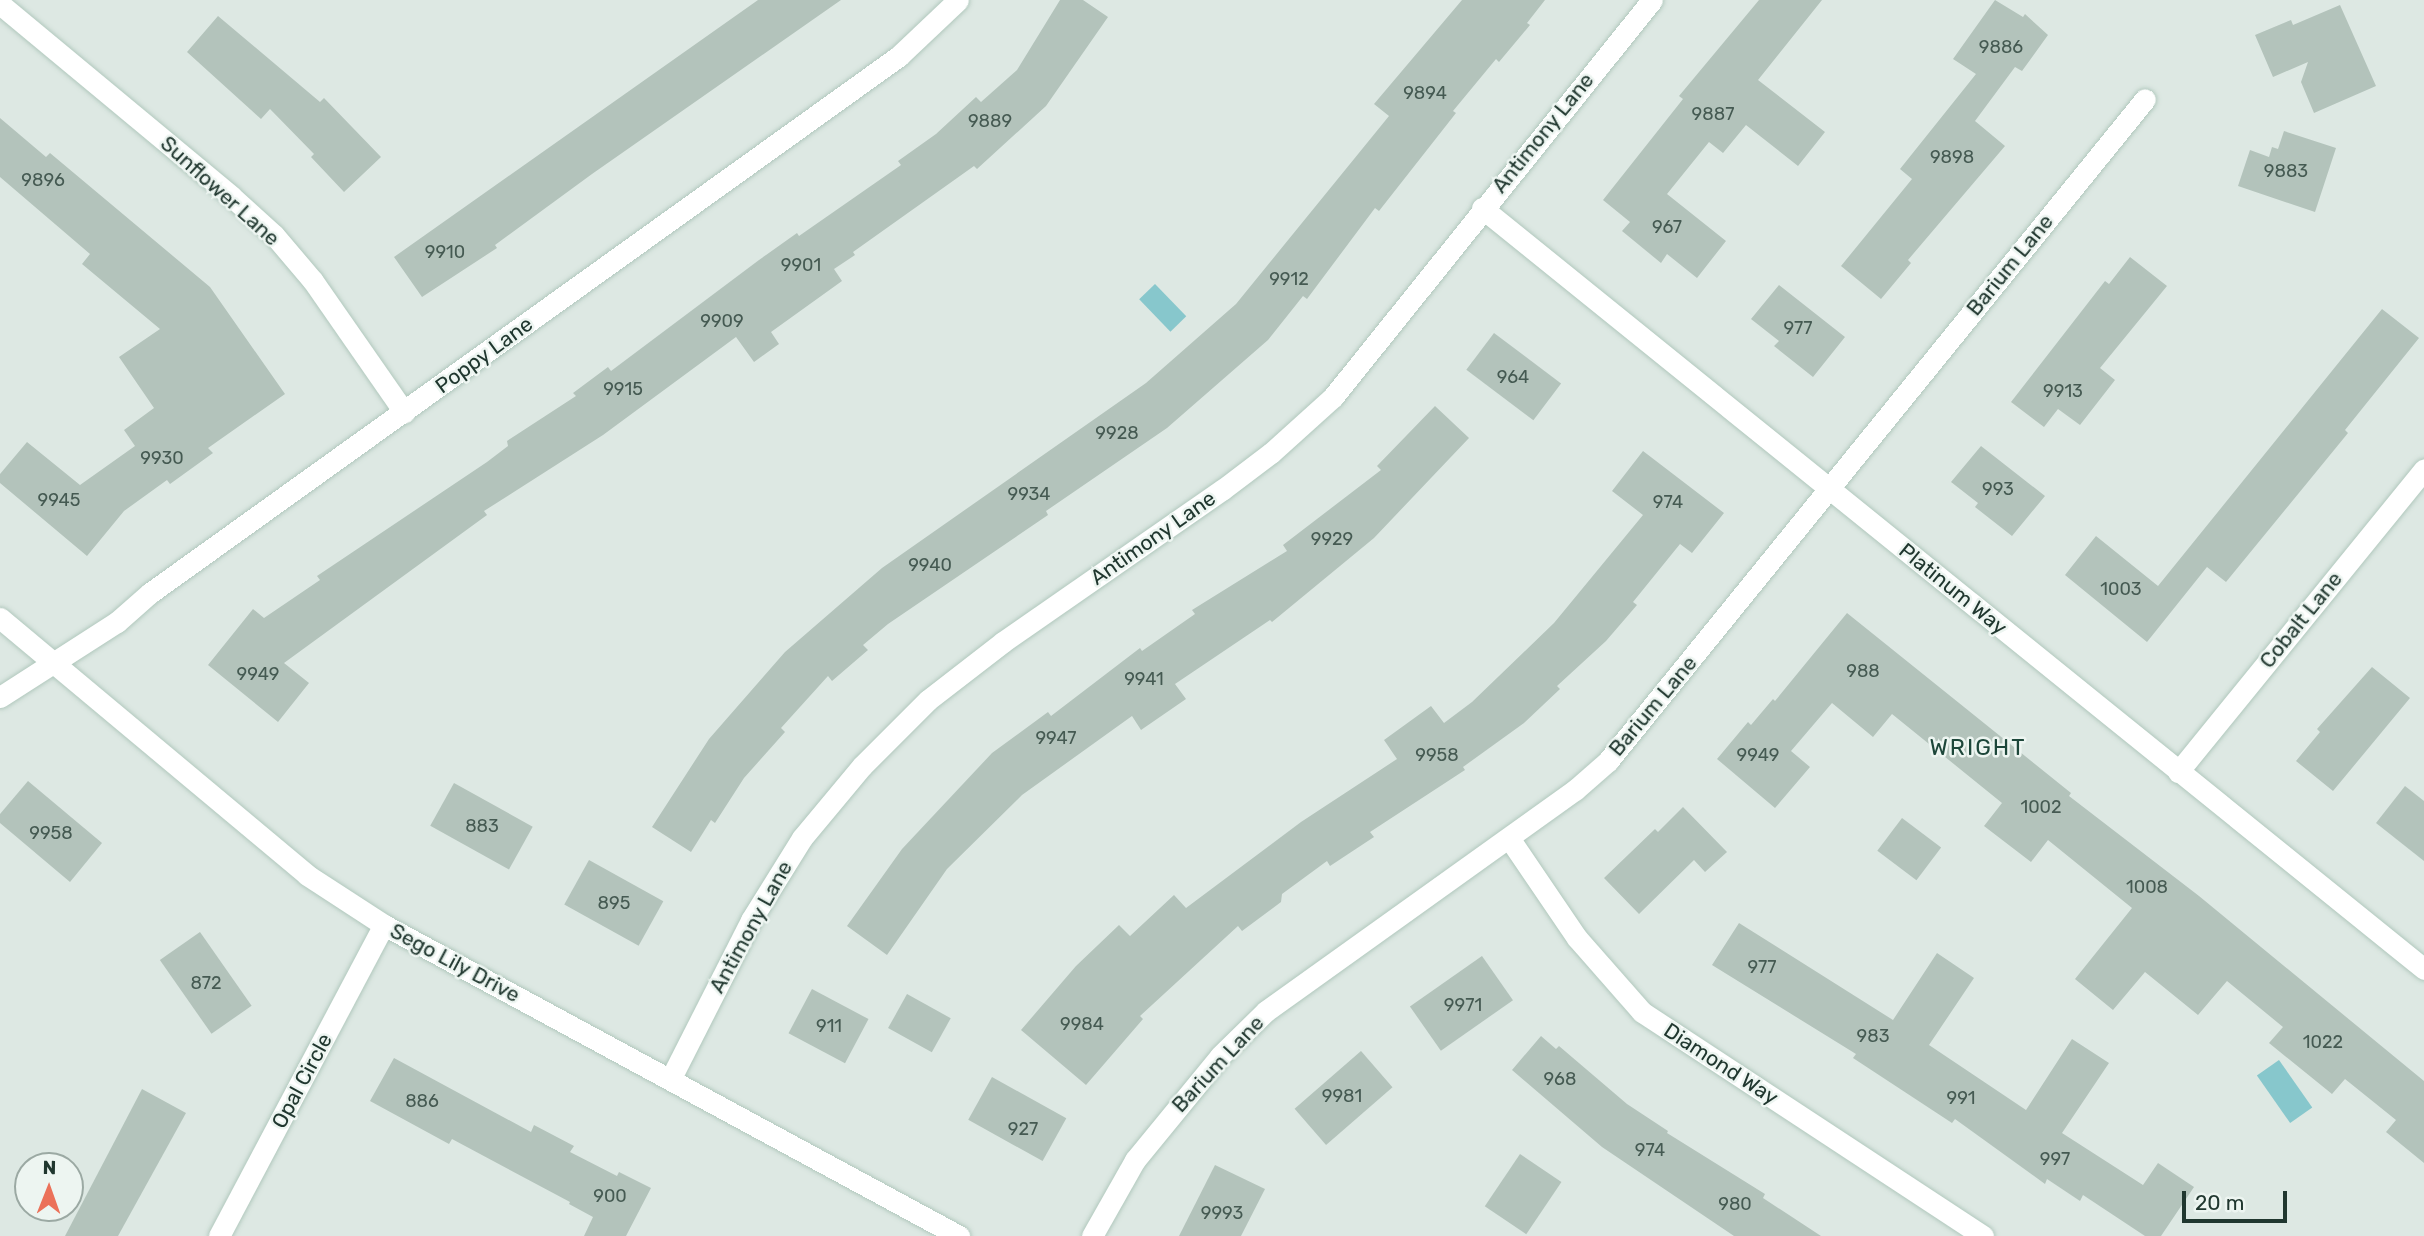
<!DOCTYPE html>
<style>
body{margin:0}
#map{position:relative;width:2424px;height:1236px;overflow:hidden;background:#dde8e3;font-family:Rubik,sans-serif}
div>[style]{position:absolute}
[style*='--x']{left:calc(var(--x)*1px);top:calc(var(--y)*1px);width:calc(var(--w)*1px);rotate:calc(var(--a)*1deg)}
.water>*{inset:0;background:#87c7cc;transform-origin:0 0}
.building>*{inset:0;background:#b3c3bb;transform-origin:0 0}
.roads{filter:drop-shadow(0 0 2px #b1c8bd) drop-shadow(0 0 2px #b1c8bd)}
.minor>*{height:21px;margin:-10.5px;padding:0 10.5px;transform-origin:10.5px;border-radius:10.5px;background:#fff}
.secondary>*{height:21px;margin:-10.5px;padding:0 10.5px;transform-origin:10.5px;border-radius:10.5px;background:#fff}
span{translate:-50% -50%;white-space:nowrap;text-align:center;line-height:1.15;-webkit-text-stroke:5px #edf5f1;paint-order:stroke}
.number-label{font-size:18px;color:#455a52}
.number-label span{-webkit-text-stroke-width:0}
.street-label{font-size:21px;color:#20372f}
.neighbourhood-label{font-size:23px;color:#1d473a;letter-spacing:2px}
.north{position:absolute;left:14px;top:1152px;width:70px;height:70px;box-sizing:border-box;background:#edf5f1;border:2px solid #9ba9a3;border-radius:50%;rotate:1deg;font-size:19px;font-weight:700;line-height:28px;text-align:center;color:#20372f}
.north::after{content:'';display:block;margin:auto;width:24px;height:32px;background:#eb7159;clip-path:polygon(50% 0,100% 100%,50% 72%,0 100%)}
.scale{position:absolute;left:2182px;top:1191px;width:105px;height:32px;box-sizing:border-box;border:4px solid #20372f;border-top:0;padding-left:9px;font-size:21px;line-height:24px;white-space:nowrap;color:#20372f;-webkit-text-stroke:5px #edf5f1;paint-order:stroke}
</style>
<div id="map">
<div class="water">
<div style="left:1155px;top:284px;width:45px;height:22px;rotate:46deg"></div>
<div style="left:2279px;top:1060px;width:58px;height:27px;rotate:55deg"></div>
</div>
<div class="building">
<div style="clip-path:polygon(758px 0,841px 0,592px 174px,495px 245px,497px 248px,422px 297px,394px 257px)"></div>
<div style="clip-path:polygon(1060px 0,1083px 0,1108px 17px,1046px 106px,977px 169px,974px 166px,853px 252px,855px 255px,834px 269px,842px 281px,771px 332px,779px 344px,754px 362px,736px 337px,603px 435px,484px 511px,487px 515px,284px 663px,309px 683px,278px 722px,208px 665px,253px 609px,264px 618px,320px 580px,317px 576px,487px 462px,508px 446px,507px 441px,576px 396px,573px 393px,608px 367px,611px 371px,759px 260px,797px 233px,799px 236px,901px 165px,898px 161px,936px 134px,976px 97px,981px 102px,1017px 70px)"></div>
<div style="clip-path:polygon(1462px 0,1545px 0,1527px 23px,1530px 25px,1499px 62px,1496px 59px,1453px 111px,1456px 113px,1379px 211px,1375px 208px,1307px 299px,1303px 296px,1268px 340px,1167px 428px,1046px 511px,1048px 515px,888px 624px,863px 645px,868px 650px,832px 681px,828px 676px,781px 728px,785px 732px,744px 778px,715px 823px,711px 820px,691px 852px,652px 827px,709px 739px,785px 652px,882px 568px,1146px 383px,1236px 304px,1389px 116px,1374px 104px)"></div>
<div style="clip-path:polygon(1759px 0,1822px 0,1758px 80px,1825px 132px,1798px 166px,1746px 125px,1723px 153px,1709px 142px,1667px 194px,1726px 241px,1697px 278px,1667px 254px,1661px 263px,1622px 231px,1630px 222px,1603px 200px,1683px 99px,1679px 96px)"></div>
<div style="clip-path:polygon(1995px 0,2023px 17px,2025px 14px,2048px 35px,2022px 71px,2015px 67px,1975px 121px,2005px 146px,1908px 260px,1911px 263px,1881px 299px,1841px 266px,1912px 179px,1900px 169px,1976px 74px,1953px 59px)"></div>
<div style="clip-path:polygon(2340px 5px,2376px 86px,2314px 113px,2301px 82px,2308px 62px,2273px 77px,2255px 35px,2291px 20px,2293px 25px)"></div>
<div style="clip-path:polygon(218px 16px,320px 102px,324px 98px,381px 157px,344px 192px,311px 157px,314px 154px,270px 109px,261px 119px,187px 52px)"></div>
<div style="clip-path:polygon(0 118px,46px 157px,50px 153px,210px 287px,285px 394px,208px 448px,213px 453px,170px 484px,167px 480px,124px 511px,87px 556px,0 483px,0 474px,27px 442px,80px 485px,135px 446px,124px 430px,154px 408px,119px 357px,160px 329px,82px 264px,90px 254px,0 177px)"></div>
<div style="clip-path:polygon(2284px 131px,2336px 148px,2315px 212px,2238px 186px,2250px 150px,2269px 157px,2272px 147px,2278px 149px)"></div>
<div style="clip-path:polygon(2130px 257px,2167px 286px,2100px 368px,2115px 380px,2080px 425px,2058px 409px,2044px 427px,2011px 402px,2105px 281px,2109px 284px)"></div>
<div style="clip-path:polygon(1779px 285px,1845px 337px,1813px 377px,1774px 346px,1779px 341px,1751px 319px)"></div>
<div style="clip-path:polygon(2382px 309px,2419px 338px,2345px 430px,2348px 433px,2226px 582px,2207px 567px,2147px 642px,2065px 575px,2096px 536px,2158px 586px)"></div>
<div style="left:1494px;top:333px;width:84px;height:46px;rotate:37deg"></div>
<div style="clip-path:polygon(1435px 406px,1469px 438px,1374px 538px,1272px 622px,1270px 620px,1175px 684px,1186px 699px,1141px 730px,1132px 716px,1022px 795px,947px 869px,887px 955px,847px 926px,902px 849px,992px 753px,1048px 712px,1051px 716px,1140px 648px,1142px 651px,1195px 614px,1192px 610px,1287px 551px,1283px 545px,1381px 470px,1377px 466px)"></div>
<div style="clip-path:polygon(1981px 446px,2045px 496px,2012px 536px,1975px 507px,1978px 503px,1951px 482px)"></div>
<div style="clip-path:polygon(1643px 451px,1724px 513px,1692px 553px,1680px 544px,1633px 602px,1637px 605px,1606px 641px,1557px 686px,1560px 689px,1524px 723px,1463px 767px,1465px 770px,1370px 832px,1374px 837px,1330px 866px,1327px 861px,1282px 894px,1281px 902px,1242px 931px,1238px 926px,1140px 1016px,1143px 1019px,1086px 1085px,1021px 1030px,1076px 966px,1119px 925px,1130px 936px,1174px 895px,1186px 908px,1301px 822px,1397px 759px,1384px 740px,1431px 706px,1444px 723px,1472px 702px,1554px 623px,1643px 515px,1612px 491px)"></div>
<div style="clip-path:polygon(1847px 613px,2071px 793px,2069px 796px,2199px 896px,2424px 1081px,2424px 1163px,2386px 1132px,2396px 1120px,2345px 1079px,2332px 1094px,2269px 1043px,2283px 1027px,2227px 981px,2198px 1015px,2145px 972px,2113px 1010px,2075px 979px,2132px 908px,2048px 840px,2031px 862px,1984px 826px,2002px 803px,1892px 714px,1873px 737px,1832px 703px,1791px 751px,1810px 767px,1775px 808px,1717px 759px,1748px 722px,1751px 725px,1773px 699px,1775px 701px)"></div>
<div style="clip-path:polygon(2372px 667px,2410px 698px,2333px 791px,2296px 761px,2320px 732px,2317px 729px)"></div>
<div style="clip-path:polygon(28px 781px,102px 843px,70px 882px,0 823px,0 814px)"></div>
<div style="left:454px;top:783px;width:90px;height:49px;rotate:29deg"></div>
<div style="clip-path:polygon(2405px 786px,2424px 801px,2424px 861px,2376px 823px)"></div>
<div style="clip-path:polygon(1683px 807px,1727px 852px,1705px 872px,1694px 860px,1639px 914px,1604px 878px,1655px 829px,1658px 832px)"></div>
<div style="left:1902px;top:818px;width:49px;height:41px;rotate:37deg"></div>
<div style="left:589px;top:860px;width:85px;height:51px;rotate:29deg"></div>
<div style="clip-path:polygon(1739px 923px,1893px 1020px,1937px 953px,1974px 978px,1929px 1045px,2026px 1110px,2072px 1039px,2109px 1063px,2062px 1133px,2143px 1185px,2158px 1163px,2194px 1187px,2161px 1236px,2145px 1236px,2083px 1195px,2080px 1201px,2047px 1179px,2045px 1184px,1955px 1119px,1952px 1123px,1853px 1058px,1856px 1054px,1712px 965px)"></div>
<div style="left:200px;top:932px;width:90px;height:49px;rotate:55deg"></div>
<div style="left:1482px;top:956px;width:54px;height:88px;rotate:55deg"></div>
<div style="left:812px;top:989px;width:64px;height:50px;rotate:28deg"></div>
<div style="left:907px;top:994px;width:50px;height:39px;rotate:29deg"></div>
<div style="clip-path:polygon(1541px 1036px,1556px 1049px,1559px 1046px,1627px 1104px,1668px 1131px,1667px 1133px,1765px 1194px,1763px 1198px,1821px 1236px,1734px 1236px,1602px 1147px,1512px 1070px)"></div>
<div style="left:1361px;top:1051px;width:48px;height:88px;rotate:49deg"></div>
<div style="clip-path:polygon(394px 1058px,531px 1132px,534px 1125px,574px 1146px,570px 1152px,617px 1176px,619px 1172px,651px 1188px,626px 1236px,584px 1236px,593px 1217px,569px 1204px,570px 1202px,452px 1139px,449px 1144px,370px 1101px)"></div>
<div style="left:992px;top:1077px;width:85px;height:49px;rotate:29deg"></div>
<div style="clip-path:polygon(142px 1089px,186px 1113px,118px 1236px,65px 1236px)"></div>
<div style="left:1520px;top:1154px;width:50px;height:63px;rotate:34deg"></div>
<div style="clip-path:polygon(1215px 1165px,1265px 1189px,1241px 1236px,1179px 1236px)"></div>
</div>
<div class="roads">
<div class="minor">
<div style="--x:0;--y:4;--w:300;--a:39.7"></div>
<div style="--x:231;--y:196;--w:58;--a:42.2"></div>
<div style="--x:274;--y:235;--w:60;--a:49.7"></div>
<div style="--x:313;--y:281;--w:160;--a:55.2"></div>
<div style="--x:1482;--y:208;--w:1211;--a:38.93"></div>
<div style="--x:0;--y:697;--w:139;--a:-32.7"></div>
<div style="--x:117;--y:622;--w:44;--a:-41.3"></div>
<div style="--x:150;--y:593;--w:922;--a:-35.64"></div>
<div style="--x:899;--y:56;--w:81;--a:-43.5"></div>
<div style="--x:2178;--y:772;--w:390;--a:-50.9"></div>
<div style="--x:1509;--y:838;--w:121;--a:55.8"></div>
<div style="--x:1577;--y:938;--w:98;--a:48.7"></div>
<div style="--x:1642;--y:1012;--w:408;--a:33.3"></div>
<div style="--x:671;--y:1078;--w:177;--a:-63.1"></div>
<div style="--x:751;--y:920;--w:97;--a:-58.1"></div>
<div style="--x:802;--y:838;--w:94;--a:-50.2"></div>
<div style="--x:862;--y:766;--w:93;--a:-45"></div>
<div style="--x:928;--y:700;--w:95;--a:-37.7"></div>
<div style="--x:1003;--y:642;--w:267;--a:-34.8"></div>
<div style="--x:1222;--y:490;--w:61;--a:-37.1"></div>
<div style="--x:1271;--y:453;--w:84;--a:-42.1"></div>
<div style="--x:1333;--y:397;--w:509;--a:-51.22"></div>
<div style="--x:219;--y:1236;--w:352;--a:-62.1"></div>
<div style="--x:1092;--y:1236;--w:87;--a:-60.5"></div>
<div style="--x:1135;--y:1160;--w:134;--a:-50.7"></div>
<div style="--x:1220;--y:1056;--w:64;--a:-44.4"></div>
<div style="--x:1266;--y:1011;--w:380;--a:-35.6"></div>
<div style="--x:1575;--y:790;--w:44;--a:-41.3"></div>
<div style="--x:1608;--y:761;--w:852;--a:-50.95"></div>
</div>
<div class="secondary">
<div style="--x:0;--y:618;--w:400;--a:39.9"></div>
<div style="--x:307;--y:875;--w:92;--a:33"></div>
<div style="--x:384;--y:925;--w:654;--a:28.41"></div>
</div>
</div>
<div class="number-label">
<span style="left:2001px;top:47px">9886</span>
<span style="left:1425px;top:93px">9894</span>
<span style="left:1713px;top:114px">9887</span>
<span style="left:990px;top:121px">9889</span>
<span style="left:1952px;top:157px">9898</span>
<span style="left:2286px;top:171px">9883</span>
<span style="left:43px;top:180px">9896</span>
<span style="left:1667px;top:227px">967</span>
<span style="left:445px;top:252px">9910</span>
<span style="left:801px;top:265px">9901</span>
<span style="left:1289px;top:279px">9912</span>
<span style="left:722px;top:321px">9909</span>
<span style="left:1798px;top:328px">977</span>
<span style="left:1513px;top:377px">964</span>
<span style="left:623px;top:389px">9915</span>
<span style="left:2063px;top:391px">9913</span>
<span style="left:1117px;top:433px">9928</span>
<span style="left:162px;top:458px">9930</span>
<span style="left:1998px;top:489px">993</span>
<span style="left:1029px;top:494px">9934</span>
<span style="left:59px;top:500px">9945</span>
<span style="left:1668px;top:502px">974</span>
<span style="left:1332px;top:539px">9929</span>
<span style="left:930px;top:565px">9940</span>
<span style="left:2121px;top:589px">1003</span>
<span style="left:1863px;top:671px">988</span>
<span style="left:258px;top:674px">9949</span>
<span style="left:1144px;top:679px">9941</span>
<span style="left:1056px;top:738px">9947</span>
<span style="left:1437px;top:755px">9958</span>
<span style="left:1758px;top:755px">9949</span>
<span style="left:2041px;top:807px">1002</span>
<span style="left:482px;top:826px">883</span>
<span style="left:51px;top:833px">9958</span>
<span style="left:2147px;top:887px">1008</span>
<span style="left:614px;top:903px">895</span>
<span style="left:1762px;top:967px">977</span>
<span style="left:206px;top:983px">872</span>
<span style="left:1463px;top:1005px">9971</span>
<span style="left:1082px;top:1024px">9984</span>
<span style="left:829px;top:1026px">911</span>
<span style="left:1873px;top:1036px">983</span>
<span style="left:2323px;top:1042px">1022</span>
<span style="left:1560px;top:1079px">968</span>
<span style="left:1342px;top:1096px">9981</span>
<span style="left:1961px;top:1098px">991</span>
<span style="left:422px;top:1101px">886</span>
<span style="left:1023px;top:1129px">927</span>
<span style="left:1650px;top:1150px">974</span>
<span style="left:2055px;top:1159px">997</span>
<span style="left:610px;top:1196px">900</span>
<span style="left:1735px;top:1204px">980</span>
<span style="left:1222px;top:1213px">9993</span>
</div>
<div class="street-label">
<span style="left:1543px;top:133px;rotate:-51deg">Antimony Lane</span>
<span style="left:220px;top:191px;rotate:42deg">Sunflower Lane</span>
<span style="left:2010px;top:265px;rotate:-51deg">Barium Lane</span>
<span style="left:484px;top:355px;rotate:-36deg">Poppy Lane</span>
<span style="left:1153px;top:538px;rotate:-35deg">Antimony Lane</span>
<span style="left:1953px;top:589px;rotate:39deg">Platinum Way</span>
<span style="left:2301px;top:620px;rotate:-51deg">Cobalt Lane</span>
<span style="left:1653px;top:706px;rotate:-50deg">Barium Lane</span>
<span style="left:751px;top:927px;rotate:-61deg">Antimony Lane</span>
<span style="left:455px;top:963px;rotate:28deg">Sego Lily Drive</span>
<span style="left:1218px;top:1064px;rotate:-47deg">Barium Lane</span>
<span style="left:1721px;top:1064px;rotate:33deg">Diamond Way</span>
<span style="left:302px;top:1081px;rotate:-62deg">Opal Circle</span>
</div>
<div class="neighbourhood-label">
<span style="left:1978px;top:747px">WRIGHT</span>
</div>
<div class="north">N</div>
<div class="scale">20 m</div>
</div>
